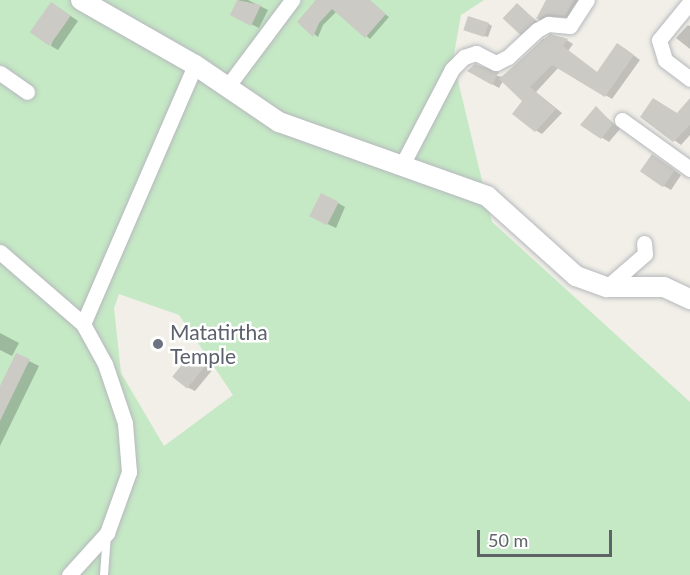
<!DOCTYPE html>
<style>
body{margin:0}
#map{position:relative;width:690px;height:575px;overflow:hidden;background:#f1efe8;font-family:Lato,sans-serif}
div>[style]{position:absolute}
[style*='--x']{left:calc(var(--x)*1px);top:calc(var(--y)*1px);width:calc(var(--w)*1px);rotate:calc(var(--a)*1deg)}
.green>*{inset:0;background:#c5e8c5}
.shadow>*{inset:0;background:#0003}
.building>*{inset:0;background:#cccac5;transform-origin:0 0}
.roads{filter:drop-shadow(0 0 2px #b5b8bc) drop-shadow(0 0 2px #b5b8bc)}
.service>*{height:8px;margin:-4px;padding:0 4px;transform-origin:4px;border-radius:4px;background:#fff}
.minor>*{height:15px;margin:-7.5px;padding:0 7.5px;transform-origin:7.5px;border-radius:7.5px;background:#fff}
.tertiary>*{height:20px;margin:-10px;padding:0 10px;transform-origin:10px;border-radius:10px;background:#fff}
.dots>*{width:16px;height:16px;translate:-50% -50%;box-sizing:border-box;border:3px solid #fff;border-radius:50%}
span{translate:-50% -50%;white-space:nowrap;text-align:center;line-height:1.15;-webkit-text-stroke:5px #fff;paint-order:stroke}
.worship-label{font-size:21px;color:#5b616d}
.left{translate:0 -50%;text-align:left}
.scale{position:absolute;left:477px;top:530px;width:135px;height:27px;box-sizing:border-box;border:3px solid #5f6368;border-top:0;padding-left:8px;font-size:18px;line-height:21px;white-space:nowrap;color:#5f6368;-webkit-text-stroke:4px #fff;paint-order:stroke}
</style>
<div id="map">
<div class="green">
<div style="clip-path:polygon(evenodd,0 0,484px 0,461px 15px,453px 60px,492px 222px,690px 402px,690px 575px,0 575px,0 0,119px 294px,179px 315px,233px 395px,164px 446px,121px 373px,114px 308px,119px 294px)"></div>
</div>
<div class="shadow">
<div style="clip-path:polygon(239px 0,248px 0,268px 10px,259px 28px,232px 15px)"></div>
<div style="clip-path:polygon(316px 0,366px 0,389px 17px,370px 39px,337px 11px,323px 25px,318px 37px,299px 22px)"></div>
<div style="clip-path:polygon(548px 0,581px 0,571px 18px,555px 17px,543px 22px,538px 19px)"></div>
<div style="clip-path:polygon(517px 5px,541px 25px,527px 37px,520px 32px)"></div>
<div style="clip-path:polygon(59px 8px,78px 21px,58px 50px,51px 46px)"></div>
<div style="clip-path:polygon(489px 24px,492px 26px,488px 37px,469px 31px)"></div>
<div style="clip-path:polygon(688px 25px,690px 26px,690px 49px,676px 38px)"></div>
<div style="clip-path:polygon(562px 37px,573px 44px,568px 51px,598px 73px,624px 48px,640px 60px,612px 99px,559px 67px,536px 92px,562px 113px,542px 134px,535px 130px,524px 101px,503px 81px,499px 88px,469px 71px,503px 77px,543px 39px)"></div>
<div style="clip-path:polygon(690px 100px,690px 135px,681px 145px,642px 117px,677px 115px)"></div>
<div style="clip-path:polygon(596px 108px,620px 129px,609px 142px,582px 125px)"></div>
<div style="clip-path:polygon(660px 160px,681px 175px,671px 190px,664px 186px)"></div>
<div style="clip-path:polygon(338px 203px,345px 207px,336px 228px,319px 220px)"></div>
<div style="clip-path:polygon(0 333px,19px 343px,12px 356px,0 350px)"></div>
<div style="clip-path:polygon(194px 353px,214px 368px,195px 391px,187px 387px)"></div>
<div style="clip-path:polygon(17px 355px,39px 366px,0 446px,0 390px)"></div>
</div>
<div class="building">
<div style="clip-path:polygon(237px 0,261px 5px,251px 26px,230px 15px)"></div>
<div style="clip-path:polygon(316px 0,370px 0,386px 14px,365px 38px,332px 9px,319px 23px,313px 37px,297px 22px)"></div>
<div style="clip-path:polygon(546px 0,574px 0,565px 16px,548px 14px,536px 19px)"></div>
<div style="left:51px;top:2px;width:24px;height:37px;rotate:35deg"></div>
<div style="left:517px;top:3px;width:25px;height:21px;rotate:43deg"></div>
<div style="left:468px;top:16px;width:22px;height:15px;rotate:18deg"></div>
<div style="clip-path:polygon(550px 34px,568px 39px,563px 46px,597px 72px,617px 43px,634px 55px,605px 97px,552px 65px,530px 87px,556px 109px,535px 132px,512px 114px,522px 101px,499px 79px)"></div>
<div style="clip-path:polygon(475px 64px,499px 72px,492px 85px,467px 71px)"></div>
<div style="clip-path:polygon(653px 98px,677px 113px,690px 98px,690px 125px,673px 142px,640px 117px)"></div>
<div style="clip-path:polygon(596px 106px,613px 124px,601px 139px,580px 125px)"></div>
<div style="left:652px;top:154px;width:28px;height:21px;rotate:35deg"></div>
<div style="left:321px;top:193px;width:20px;height:26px;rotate:27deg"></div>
<div style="left:193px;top:351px;width:19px;height:33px;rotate:39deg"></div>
<div style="clip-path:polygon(16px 353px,30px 359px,0 421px,0 386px)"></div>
</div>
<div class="roads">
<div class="service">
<div style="--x:104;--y:575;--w:41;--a:-85.8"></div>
</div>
<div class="minor">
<div style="--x:690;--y:2;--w:49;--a:129.2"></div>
<div style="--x:659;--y:40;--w:21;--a:73"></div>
<div style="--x:665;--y:60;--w:31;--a:37"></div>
<div style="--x:0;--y:73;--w:33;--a:35"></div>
<div style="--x:227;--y:87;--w:109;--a:-53.2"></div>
<div style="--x:622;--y:120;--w:84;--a:35.8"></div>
<div style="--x:402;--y:165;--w:108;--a:-62.5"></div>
<div style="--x:452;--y:69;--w:17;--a:-45"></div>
<div style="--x:464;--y:57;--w:13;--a:-18"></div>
<div style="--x:476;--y:53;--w:22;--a:27"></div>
<div style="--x:496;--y:63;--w:13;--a:-27"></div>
<div style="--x:508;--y:57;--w:40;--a:-43"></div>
<div style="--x:537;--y:30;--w:13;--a:-29"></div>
<div style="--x:548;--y:24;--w:22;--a:5"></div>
<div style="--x:570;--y:26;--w:31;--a:-57"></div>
<div style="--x:0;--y:252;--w:110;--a:40.9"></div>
<div style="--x:607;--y:287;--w:50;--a:-41"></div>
<div style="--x:645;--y:254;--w:11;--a:-95"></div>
<div style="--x:69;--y:575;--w:57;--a:-47.9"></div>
<div style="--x:107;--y:533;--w:65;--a:-70.2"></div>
<div style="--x:129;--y:472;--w:49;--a:-94.7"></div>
<div style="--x:125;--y:423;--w:62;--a:-108.7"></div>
<div style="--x:105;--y:364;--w:46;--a:-118.8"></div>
<div style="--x:83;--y:324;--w:282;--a:-66.6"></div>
</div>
<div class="tertiary">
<div style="--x:81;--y:0;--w:131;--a:29.7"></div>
<div style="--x:195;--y:65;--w:102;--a:34.2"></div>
<div style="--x:279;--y:122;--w:221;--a:19.6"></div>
<div style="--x:487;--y:196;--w:120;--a:42"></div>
<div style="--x:576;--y:276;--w:33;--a:20"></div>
<div style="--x:607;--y:287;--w:57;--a:0"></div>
<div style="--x:664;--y:287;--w:29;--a:25"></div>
</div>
</div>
<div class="dots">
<div style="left:158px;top:344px;background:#6b7280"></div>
</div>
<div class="worship-label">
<span class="left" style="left:170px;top:344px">Matatirtha<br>Temple</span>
</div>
<div class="scale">50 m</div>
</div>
